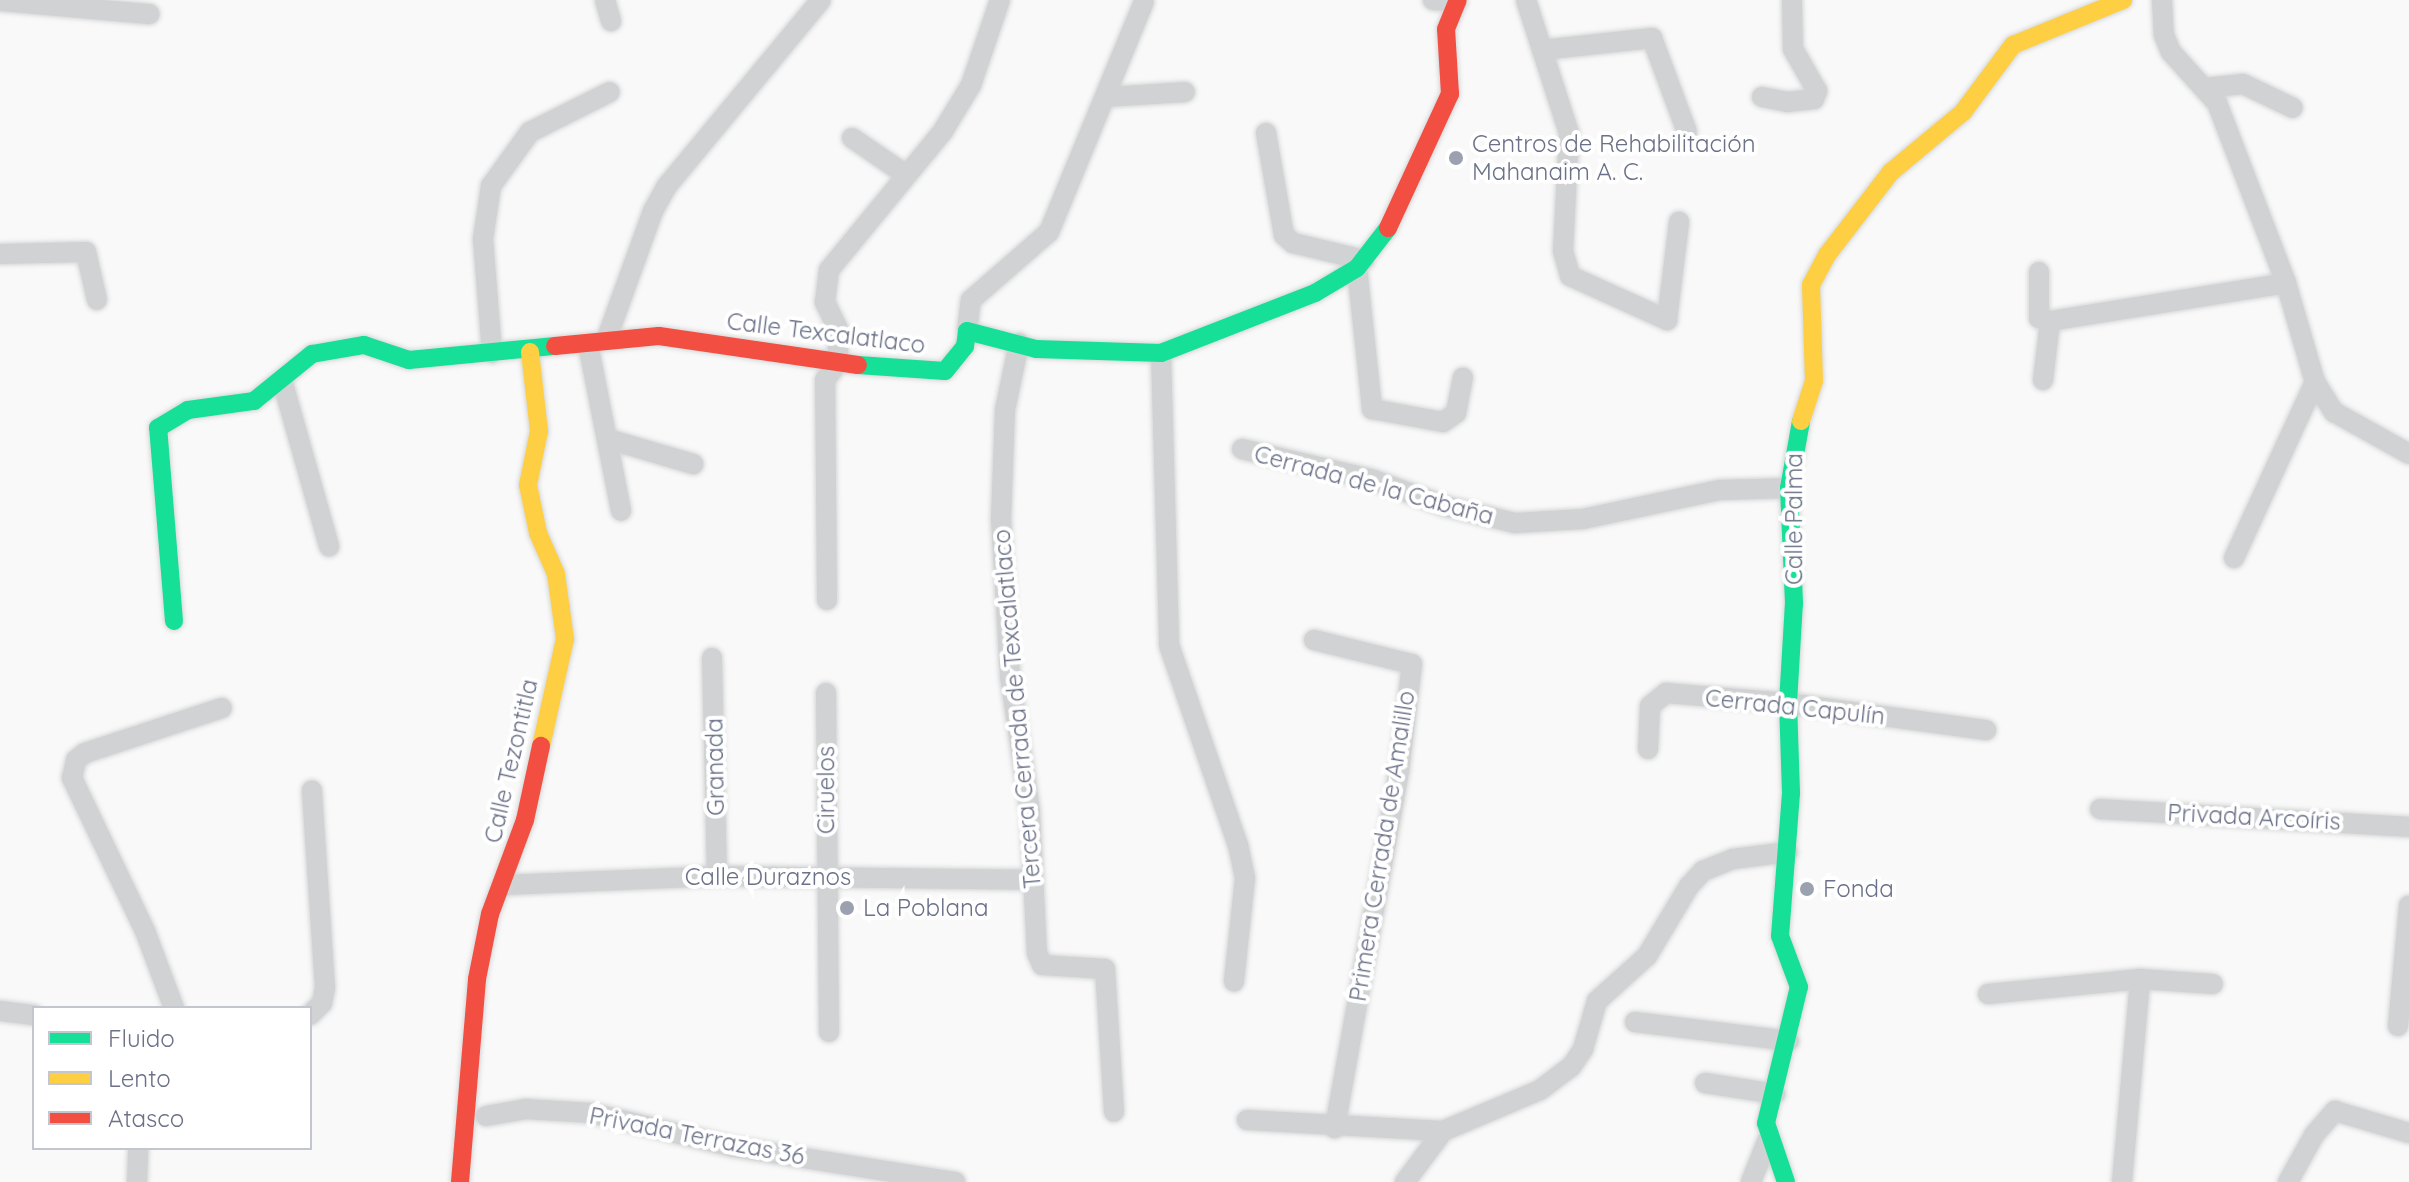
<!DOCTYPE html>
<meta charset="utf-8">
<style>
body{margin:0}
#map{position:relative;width:2409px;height:1182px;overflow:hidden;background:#f9f9f9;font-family:Quicksand,sans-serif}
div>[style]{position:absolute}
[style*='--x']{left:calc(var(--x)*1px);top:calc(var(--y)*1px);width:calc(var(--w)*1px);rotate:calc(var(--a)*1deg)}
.roads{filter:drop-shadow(0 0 2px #d6d7d8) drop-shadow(0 0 2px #d6d7d8)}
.street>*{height:20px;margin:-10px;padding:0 10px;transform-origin:10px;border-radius:10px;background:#d1d2d4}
.fast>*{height:18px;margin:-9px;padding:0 9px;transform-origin:9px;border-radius:9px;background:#16e098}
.slow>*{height:18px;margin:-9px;padding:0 9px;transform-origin:9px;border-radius:9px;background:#ffcf43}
.jam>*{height:18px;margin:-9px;padding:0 9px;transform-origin:9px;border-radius:9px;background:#f24e42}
.dots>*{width:22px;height:22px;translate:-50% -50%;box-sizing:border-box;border:4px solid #fff;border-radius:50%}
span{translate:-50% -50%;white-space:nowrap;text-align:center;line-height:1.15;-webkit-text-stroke:8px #fff;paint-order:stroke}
.poi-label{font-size:24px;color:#6a7188}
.left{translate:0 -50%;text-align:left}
.street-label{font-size:24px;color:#6a7188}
.legend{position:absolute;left:32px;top:1006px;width:280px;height:144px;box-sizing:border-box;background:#fff;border:2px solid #c3c6cf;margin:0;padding:10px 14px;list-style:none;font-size:24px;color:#6a7188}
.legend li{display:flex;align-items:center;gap:16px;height:40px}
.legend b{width:40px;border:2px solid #c3c6cf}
</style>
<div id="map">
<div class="roads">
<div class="street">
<div style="--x:605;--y:0;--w:22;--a:74"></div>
<div style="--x:1433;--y:0;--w:24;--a:2"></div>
<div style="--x:1526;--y:0;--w:140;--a:72.1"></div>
<div style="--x:1569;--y:133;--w:118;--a:92.9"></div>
<div style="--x:1563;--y:251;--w:26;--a:74"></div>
<div style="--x:1570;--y:276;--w:107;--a:24.4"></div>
<div style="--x:1667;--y:320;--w:99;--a:-83"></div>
<div style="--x:2162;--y:0;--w:35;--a:87"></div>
<div style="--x:2164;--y:35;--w:18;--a:68"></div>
<div style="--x:2171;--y:52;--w:69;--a:48"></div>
<div style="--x:2217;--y:103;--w:193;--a:69"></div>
<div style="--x:2286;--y:283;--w:103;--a:73.7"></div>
<div style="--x:2315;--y:382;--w:36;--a:58"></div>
<div style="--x:2334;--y:412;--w:86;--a:29.2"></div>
<div style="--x:0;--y:1;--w:150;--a:5"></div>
<div style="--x:1542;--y:50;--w:111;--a:-6.2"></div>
<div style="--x:1652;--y:38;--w:100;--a:69.6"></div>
<div style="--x:2205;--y:88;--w:38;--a:-6"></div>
<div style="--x:2243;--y:84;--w:55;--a:25.6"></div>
<div style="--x:1106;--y:97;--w:79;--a:-3.6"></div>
<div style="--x:1762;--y:97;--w:25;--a:11"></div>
<div style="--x:1787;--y:102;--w:27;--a:-6"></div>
<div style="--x:1814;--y:99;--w:9;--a:-69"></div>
<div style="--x:1817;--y:91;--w:48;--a:-119.7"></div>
<div style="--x:1793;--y:49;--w:49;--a:-91.2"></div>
<div style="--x:1266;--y:133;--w:104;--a:80"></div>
<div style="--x:1284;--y:235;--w:12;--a:42"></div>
<div style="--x:1293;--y:243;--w:73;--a:13.5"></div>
<div style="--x:852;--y:138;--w:65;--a:34.4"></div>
<div style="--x:0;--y:254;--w:86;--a:-1.3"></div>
<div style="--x:86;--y:252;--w:49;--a:77.1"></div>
<div style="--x:1357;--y:268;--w:142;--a:83.9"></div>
<div style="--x:1372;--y:409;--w:72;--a:10.4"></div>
<div style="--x:1443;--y:422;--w:16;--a:-35"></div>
<div style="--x:1456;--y:413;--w:36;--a:-79"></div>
<div style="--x:2039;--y:272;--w:46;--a:90"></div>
<div style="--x:2039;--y:318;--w:11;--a:15"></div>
<div style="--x:2050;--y:321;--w:239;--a:-9.1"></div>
<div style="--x:967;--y:331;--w:31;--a:-83"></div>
<div style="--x:971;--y:300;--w:103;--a:-41.1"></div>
<div style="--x:1049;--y:232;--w:249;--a:-67.6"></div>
<div style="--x:607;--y:338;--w:135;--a:-70.1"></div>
<div style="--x:653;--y:211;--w:29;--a:-61"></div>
<div style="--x:667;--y:186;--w:241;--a:-50.4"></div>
<div style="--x:1019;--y:343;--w:68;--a:101.8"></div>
<div style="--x:1005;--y:410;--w:109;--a:92.1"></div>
<div style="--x:1001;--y:519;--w:157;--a:86.7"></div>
<div style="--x:1010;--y:676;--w:137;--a:81.6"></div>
<div style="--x:1030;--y:812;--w:141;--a:87.2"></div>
<div style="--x:1037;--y:953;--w:13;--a:67"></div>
<div style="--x:1042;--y:965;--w:63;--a:3.6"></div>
<div style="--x:1105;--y:969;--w:143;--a:86.4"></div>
<div style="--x:588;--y:344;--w:170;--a:78.8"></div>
<div style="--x:492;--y:353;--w:114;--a:-94.5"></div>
<div style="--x:483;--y:239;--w:54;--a:-81.4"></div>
<div style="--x:491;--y:186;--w:67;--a:-54.2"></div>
<div style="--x:530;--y:132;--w:89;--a:-26.6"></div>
<div style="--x:1161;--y:353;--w:292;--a:88.4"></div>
<div style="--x:1169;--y:645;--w:212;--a:71"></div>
<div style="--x:1238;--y:845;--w:34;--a:78"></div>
<div style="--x:1245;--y:878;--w:104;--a:96.1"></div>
<div style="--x:282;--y:380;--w:173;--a:74.2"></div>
<div style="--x:2043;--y:380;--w:59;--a:-83.2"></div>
<div style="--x:608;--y:439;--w:89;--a:16.4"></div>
<div style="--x:1242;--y:449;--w:132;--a:13.1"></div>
<div style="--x:1371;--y:479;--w:79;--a:20"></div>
<div style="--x:1445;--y:506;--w:72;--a:13.7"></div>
<div style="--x:1515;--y:523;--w:68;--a:-3.4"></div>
<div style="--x:1583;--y:519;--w:140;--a:-12"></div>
<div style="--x:1720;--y:490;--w:69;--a:-1.7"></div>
<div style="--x:2234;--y:558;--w:194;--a:-65.3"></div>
<div style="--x:827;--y:600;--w:220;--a:-90.5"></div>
<div style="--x:825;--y:380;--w:21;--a:-53"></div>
<div style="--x:838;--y:363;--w:34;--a:-90"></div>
<div style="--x:838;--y:329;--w:30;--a:-116"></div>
<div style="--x:825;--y:302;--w:32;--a:-83"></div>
<div style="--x:829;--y:270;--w:180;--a:-50.6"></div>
<div style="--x:943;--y:131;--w:54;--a:-58.7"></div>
<div style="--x:971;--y:85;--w:90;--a:-71.2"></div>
<div style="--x:1314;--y:640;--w:101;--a:13.8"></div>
<div style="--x:1412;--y:664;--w:108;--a:96.9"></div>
<div style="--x:1399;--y:771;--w:363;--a:100.2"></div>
<div style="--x:712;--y:658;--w:218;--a:88.7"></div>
<div style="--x:826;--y:693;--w:339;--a:89.5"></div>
<div style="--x:1648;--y:749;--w:43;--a:-87.3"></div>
<div style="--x:1650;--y:706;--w:21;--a:-39"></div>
<div style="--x:1666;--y:693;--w:122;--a:4.7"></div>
<div style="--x:1788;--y:703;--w:200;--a:7.8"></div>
<div style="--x:2100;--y:809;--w:310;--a:3.3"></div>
<div style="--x:505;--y:885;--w:212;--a:-2.4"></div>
<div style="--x:717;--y:876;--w:314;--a:0.7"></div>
<div style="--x:1988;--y:994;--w:153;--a:-5.6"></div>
<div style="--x:2140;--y:979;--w:73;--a:3.9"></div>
<div style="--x:174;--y:1008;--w:82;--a:-110.6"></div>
<div style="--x:145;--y:931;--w:170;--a:-115.5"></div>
<div style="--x:72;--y:778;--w:18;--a:-77"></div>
<div style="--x:76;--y:760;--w:11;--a:-38"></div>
<div style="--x:85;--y:753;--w:144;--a:-18.2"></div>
<div style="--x:0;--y:1011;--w:34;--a:7"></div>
<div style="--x:310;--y:1015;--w:17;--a:-45"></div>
<div style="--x:322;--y:1003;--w:15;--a:-79"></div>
<div style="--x:325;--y:988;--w:198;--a:-93.8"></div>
<div style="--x:1635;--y:1022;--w:155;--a:7"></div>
<div style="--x:2398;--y:1026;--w:121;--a:-84.8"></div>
<div style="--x:1705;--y:1083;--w:71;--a:8.9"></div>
<div style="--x:486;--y:1116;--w:40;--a:-10"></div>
<div style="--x:525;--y:1109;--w:67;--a:3.4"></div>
<div style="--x:592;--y:1113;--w:146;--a:13.5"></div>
<div style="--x:734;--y:1147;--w:224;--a:9"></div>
<div style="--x:1247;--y:1120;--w:196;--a:3.2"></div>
<div style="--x:137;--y:1182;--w:34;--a:-88"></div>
<div style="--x:1405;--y:1182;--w:64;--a:-53.3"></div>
<div style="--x:1443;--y:1131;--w:105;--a:-22.9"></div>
<div style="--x:1540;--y:1090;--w:39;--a:-37"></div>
<div style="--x:1571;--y:1067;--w:22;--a:-56"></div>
<div style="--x:1583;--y:1049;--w:50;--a:-73.7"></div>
<div style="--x:1597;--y:1001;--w:67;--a:-42"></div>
<div style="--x:1647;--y:956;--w:82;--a:-59"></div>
<div style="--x:1689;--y:886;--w:21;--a:-47"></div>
<div style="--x:1703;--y:871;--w:32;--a:-22"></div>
<div style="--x:1733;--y:859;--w:55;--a:-7.3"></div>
<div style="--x:1751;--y:1182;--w:46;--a:-68.4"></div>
<div style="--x:2122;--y:1182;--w:204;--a:-84.9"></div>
<div style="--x:2288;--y:1182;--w:54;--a:-61"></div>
<div style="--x:2314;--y:1135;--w:32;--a:-49"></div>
<div style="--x:2335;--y:1111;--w:77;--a:16.6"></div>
</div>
<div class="fast">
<div style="--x:858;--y:365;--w:87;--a:3.9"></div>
<div style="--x:945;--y:371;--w:32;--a:-51"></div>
<div style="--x:965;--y:346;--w:15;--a:-82"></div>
<div style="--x:967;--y:331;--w:71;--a:14.6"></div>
<div style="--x:1036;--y:349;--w:125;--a:1.8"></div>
<div style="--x:1161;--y:353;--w:165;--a:-21.3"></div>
<div style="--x:1315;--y:293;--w:49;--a:-30.8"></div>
<div style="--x:1357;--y:268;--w:51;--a:-52.2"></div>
<div style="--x:174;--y:621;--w:194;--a:-94.7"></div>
<div style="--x:158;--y:428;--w:35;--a:-31"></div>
<div style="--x:188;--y:410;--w:67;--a:-7.8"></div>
<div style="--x:254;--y:401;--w:75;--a:-39"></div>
<div style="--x:312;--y:354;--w:53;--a:-9.8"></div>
<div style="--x:364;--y:345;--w:47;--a:18.4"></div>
<div style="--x:409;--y:360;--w:147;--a:-5.5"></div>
<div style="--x:1786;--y:1182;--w:62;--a:-108.7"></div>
<div style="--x:1766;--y:1123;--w:140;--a:-76.4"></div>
<div style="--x:1799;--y:987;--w:54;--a:-110.4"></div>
<div style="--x:1780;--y:936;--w:143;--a:-85.6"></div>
<div style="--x:1791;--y:793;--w:90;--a:-91.9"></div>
<div style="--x:1788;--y:703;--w:100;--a:-86.6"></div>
<div style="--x:1794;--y:603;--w:115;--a:-92.5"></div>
<div style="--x:1789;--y:488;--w:68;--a:-79.8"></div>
</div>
<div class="slow">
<div style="--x:530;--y:352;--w:80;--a:83.5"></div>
<div style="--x:539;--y:431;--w:55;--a:101.5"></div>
<div style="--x:528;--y:485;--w:49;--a:78.2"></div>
<div style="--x:538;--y:533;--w:45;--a:66.3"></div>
<div style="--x:556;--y:574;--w:66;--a:82.1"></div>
<div style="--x:565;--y:639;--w:110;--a:102.6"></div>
<div style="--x:1801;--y:421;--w:42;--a:-72"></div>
<div style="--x:1814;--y:381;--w:96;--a:-91.8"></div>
<div style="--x:1811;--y:285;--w:34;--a:-62"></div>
<div style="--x:1827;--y:255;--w:105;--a:-52.4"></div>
<div style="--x:1891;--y:172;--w:94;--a:-39.8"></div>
<div style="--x:1963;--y:112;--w:84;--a:-53.3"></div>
<div style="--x:2013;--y:45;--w:119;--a:-22.2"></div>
</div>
<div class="jam">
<div style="--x:1388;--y:228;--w:148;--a:-65.2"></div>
<div style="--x:1450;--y:94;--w:65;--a:-93.5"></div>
<div style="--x:1446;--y:29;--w:31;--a:-68"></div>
<div style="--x:555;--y:346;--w:104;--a:-5.5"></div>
<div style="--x:659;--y:336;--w:201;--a:8.3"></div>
<div style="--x:460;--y:1182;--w:204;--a:-85.2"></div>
<div style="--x:477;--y:979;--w:66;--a:-78.7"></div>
<div style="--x:490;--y:914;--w:100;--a:-69.6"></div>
<div style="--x:525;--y:820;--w:76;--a:-77.8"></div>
</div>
</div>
<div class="dots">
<div style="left:1456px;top:158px;background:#9ca1b0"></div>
<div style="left:1807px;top:889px;background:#9ca1b0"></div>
<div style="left:847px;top:908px;background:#9ca1b0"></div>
</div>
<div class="poi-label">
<span class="left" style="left:1472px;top:158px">Centros de Rehabilitación<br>Mahanaim A. C.</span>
<span class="left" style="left:1823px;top:889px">Fonda</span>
<span class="left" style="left:863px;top:908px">La Poblana</span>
</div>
<div class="street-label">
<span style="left:826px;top:333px;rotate:7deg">Calle Texcalatlaco</span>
<span style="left:1374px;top:485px;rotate:15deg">Cerrada de la Cabaña</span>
<span style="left:1794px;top:519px;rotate:-90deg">Calle Palma</span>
<span style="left:1795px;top:707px;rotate:6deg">Cerrada Capulín</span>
<span style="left:1017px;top:709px;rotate:-95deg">Tercera Cerrada de Texcalatlaco</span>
<span style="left:511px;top:761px;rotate:-77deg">Calle Tezontitla</span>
<span style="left:715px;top:767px;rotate:-91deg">Granada</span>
<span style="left:826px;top:790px;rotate:-90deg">Ciruelos</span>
<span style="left:2254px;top:817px;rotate:3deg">Privada Arcoíris</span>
<span style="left:1382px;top:846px;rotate:-81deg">Primera Cerrada de Amalillo</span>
<span style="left:768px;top:877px">Calle Duraznos</span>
<span style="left:697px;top:1136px;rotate:11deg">Privada Terrazas 36</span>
</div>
<ul class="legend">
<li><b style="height:10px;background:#16e098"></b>Fluido</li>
<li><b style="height:10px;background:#ffcf43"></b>Lento</li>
<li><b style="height:10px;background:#f24e42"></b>Atasco</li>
</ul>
</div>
